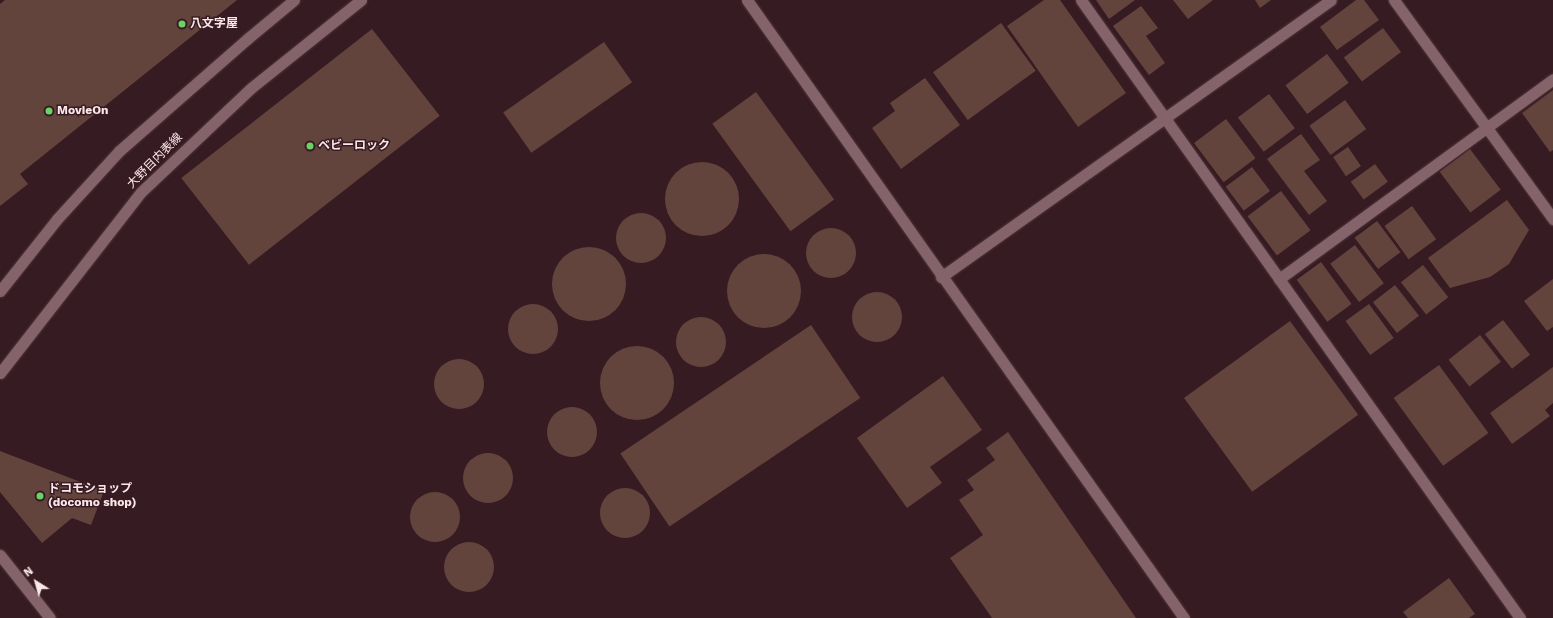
<!DOCTYPE html>
<meta charset="utf-8">
<style>
body{margin:0}
#map{position:relative;width:1553px;height:618px;overflow:hidden;background:#371b22;font-family:"Work Sans","Noto Sans JP",sans-serif}
div>[style]{position:absolute}
[style*='--x']{left:calc(var(--x)*1px);top:calc(var(--y)*1px);width:calc(var(--w)*1px);rotate:calc(var(--a)*1deg)}
.building>*{inset:0;background:#63443d;transform-origin:0 0}
.round{border-radius:50%}
.roads{filter:drop-shadow(0 0 1px #4e373c) drop-shadow(0 0 1px #4e373c)}
.pedestrian>*{height:11px;margin:-5.5px;padding:0 5.5px;transform-origin:5.5px;border-radius:5.5px;background:#85636a}
.minor>*{height:11px;margin:-5.5px;padding:0 5.5px;transform-origin:5.5px;border-radius:5.5px;background:#85636a}
.tertiary>*{height:11px;margin:-5.5px;padding:0 5.5px;transform-origin:5.5px;border-radius:5.5px;background:#85636a}
.secondary>*{height:11px;margin:-5.5px;padding:0 5.5px;transform-origin:5.5px;border-radius:5.5px;background:#85636a}
.dots>*{width:11px;height:11px;translate:-50% -50%;box-sizing:border-box;border:2px solid #371b22;border-radius:50%}
span{translate:-50% -50%;white-space:nowrap;text-align:center;line-height:1.15;-webkit-text-stroke:3px #371b22;paint-order:stroke}
.poi-label{font-size:12px;color:#fbe7ea;font-weight:700}
.left{translate:0 -50%;text-align:left}
.street-label{font-size:12px;color:#fbe7ea}
.north{position:absolute;left:16px;top:562px;width:40px;height:40px;-webkit-text-stroke:3px #371b22;paint-order:stroke;rotate:323deg;font-size:11px;font-weight:700;line-height:16px;text-align:center;color:#fbe7ea}
.north::after{content:'';display:block;margin:auto;width:14px;height:18px;background:#fbe7ea;clip-path:polygon(50% 0,100% 100%,50% 72%,0 100%)}
</style>
<div id="map">
<div class="building">
<div style="clip-path:polygon(5px 0,237px 0,20px 174px,28px 184px,0 206px,0 4px)"></div>
<div style="clip-path:polygon(1044px 0,1060px 0,1126px 93px,1078px 127px,1007px 26px)"></div>
<div style="clip-path:polygon(1096px 0,1135px 0,1109px 19px)"></div>
<div style="clip-path:polygon(1173px 0,1213px 0,1188px 19px)"></div>
<div style="clip-path:polygon(1255px 0,1271px 0,1260px 8px)"></div>
<div style="clip-path:polygon(1356px 0,1364px 0,1379px 20px,1337px 50px,1320px 27px)"></div>
<div style="clip-path:polygon(1141px 6px,1158px 28px,1146px 36px,1165px 63px,1149px 75px,1113px 26px)"></div>
<div style="left:1001px;top:23px;width:59px;height:84px;rotate:54deg"></div>
<div style="left:1383px;top:28px;width:30px;height:49px;rotate:53deg"></div>
<div style="left:372px;top:29px;width:110px;height:242px;rotate:52deg"></div>
<div style="left:604px;top:42px;width:49px;height:123px;rotate:55deg"></div>
<div style="left:1327px;top:54px;width:36px;height:52px;rotate:53deg"></div>
<div style="clip-path:polygon(925px 78px,960px 125px,901px 169px,872px 128px,895px 111px,890px 103px)"></div>
<div style="clip-path:polygon(1553px 90px,1553px 150px,1550px 152px,1522px 113px)"></div>
<div style="left:756px;top:92px;width:133px;height:54px;rotate:54deg"></div>
<div style="left:1269px;top:94px;width:43px;height:39px;rotate:53deg"></div>
<div style="left:1345px;top:100px;width:36px;height:44px;rotate:54deg"></div>
<div style="left:1226px;top:119px;width:49px;height:40px;rotate:53deg"></div>
<div style="clip-path:polygon(1301px 134px,1320px 160px,1304px 171px,1327px 201px,1309px 215px,1267px 159px)"></div>
<div style="left:1348px;top:147px;width:23px;height:18px;rotate:56deg"></div>
<div style="left:1470px;top:149px;width:51px;height:38px;rotate:53deg"></div>
<div class="round" style="left:665px;top:162px;width:74px;height:74px"></div>
<div style="left:1375px;top:164px;width:22px;height:30px;rotate:54deg"></div>
<div style="left:1252px;top:167px;width:30px;height:33px;rotate:53deg"></div>
<div style="left:1281px;top:191px;width:49px;height:42px;rotate:53deg"></div>
<div style="clip-path:polygon(1507px 200px,1529px 230px,1509px 264px,1490px 277px,1450px 288px,1428px 258px)"></div>
<div style="left:1412px;top:206px;width:41px;height:34px;rotate:54deg"></div>
<div class="round" style="left:616px;top:213px;width:50px;height:50px"></div>
<div style="left:1377px;top:221px;width:39px;height:28px;rotate:53deg"></div>
<div class="round" style="left:806px;top:228px;width:50px;height:50px"></div>
<div style="left:1355px;top:245px;width:48px;height:31px;rotate:53deg"></div>
<div class="round" style="left:552px;top:247px;width:74px;height:74px"></div>
<div class="round" style="left:727px;top:254px;width:74px;height:74px"></div>
<div style="left:1321px;top:262px;width:52px;height:30px;rotate:54deg"></div>
<div style="left:1423px;top:265px;width:41px;height:28px;rotate:52deg"></div>
<div style="clip-path:polygon(1553px 279px,1553px 327px,1547px 331px,1524px 301px)"></div>
<div style="left:1395px;top:285px;width:39px;height:28px;rotate:52deg"></div>
<div class="round" style="left:852px;top:292px;width:50px;height:50px"></div>
<div style="left:1369px;top:304px;width:42px;height:29px;rotate:54deg"></div>
<div class="round" style="left:508px;top:304px;width:50px;height:50px"></div>
<div class="round" style="left:676px;top:317px;width:50px;height:50px"></div>
<div style="left:1503px;top:320px;width:44px;height:23px;rotate:52deg"></div>
<div style="left:1290px;top:321px;width:116px;height:131px;rotate:54deg"></div>
<div style="left:811px;top:325px;width:88px;height:230px;rotate:56deg"></div>
<div style="left:1480px;top:335px;width:34px;height:40px;rotate:52deg"></div>
<div class="round" style="left:600px;top:346px;width:74px;height:74px"></div>
<div class="round" style="left:434px;top:359px;width:50px;height:50px"></div>
<div style="left:1439px;top:365px;width:84px;height:56px;rotate:54deg"></div>
<div style="clip-path:polygon(1553px 367px,1553px 403px,1545px 410px,1550px 416px,1512px 444px,1490px 413px)"></div>
<div style="clip-path:polygon(943px 376px,982px 430px,930px 467px,942px 483px,907px 508px,857px 438px)"></div>
<div class="round" style="left:547px;top:407px;width:50px;height:50px"></div>
<div style="clip-path:polygon(1008px 432px,1136px 618px,992px 618px,950px 558px,983px 535px,959px 500px,974px 490px,967px 480px,995px 460px,986px 448px)"></div>
<div style="clip-path:polygon(0 451px,104px 491px,91px 525px,72px 518px,42px 543px,0 492px)"></div>
<div class="round" style="left:463px;top:453px;width:50px;height:50px"></div>
<div class="round" style="left:600px;top:488px;width:50px;height:50px"></div>
<div class="round" style="left:410px;top:492px;width:50px;height:50px"></div>
<div class="round" style="left:444px;top:542px;width:50px;height:50px"></div>
<div style="clip-path:polygon(1449px 578px,1475px 614px,1469px 618px,1408px 618px,1403px 612px)"></div>
</div>
<div class="roads">
<div class="pedestrian">
<div style="--x:1081;--y:0;--w:342;--a:54.6"></div>
</div>
<div class="minor">
<div style="--x:1394;--y:0;--w:271;--a:54"></div>
<div style="--x:1520;--y:618;--w:416;--a:-125.4"></div>
<div style="--x:1279;--y:279;--w:339;--a:-36.1"></div>
</div>
<div class="tertiary">
<div style="--x:747;--y:0;--w:757;--a:54.74"></div>
<div style="--x:941;--y:277;--w:478;--a:-35.4"></div>
<div style="--x:0;--y:555;--w:80;--a:51.6"></div>
</div>
<div class="secondary">
<div style="--x:0;--y:291;--w:92;--a:-51.6"></div>
<div style="--x:57;--y:219;--w:92;--a:-47.6"></div>
<div style="--x:119;--y:151;--w:170;--a:-41.2"></div>
<div style="--x:247;--y:39;--w:61;--a:-39.7"></div>
<div style="--x:0;--y:373;--w:229;--a:-52.1"></div>
<div style="--x:141;--y:192;--w:151;--a:-43.4"></div>
<div style="--x:251;--y:88;--w:141;--a:-38.7"></div>
</div>
</div>
<div class="dots">
<div style="left:182px;top:24px;background:#68d465"></div>
<div style="left:49px;top:111px;background:#68d465"></div>
<div style="left:310px;top:146px;background:#68d465"></div>
<div style="left:40px;top:496px;background:#68d465"></div>
</div>
<div class="poi-label">
<span class="left" style="left:190px;top:24px">八文字屋</span>
<span class="left" style="left:57px;top:111px">MovieOn</span>
<span class="left" style="left:318px;top:146px">ベビーロック</span>
<span class="left" style="left:48px;top:496px">ドコモショップ<br>(docomo shop)</span>
</div>
<div class="street-label">
<span style="left:155px;top:161px;rotate:-45deg">大野目内表線</span>
</div>
<div class="north">N</div>
</div>
